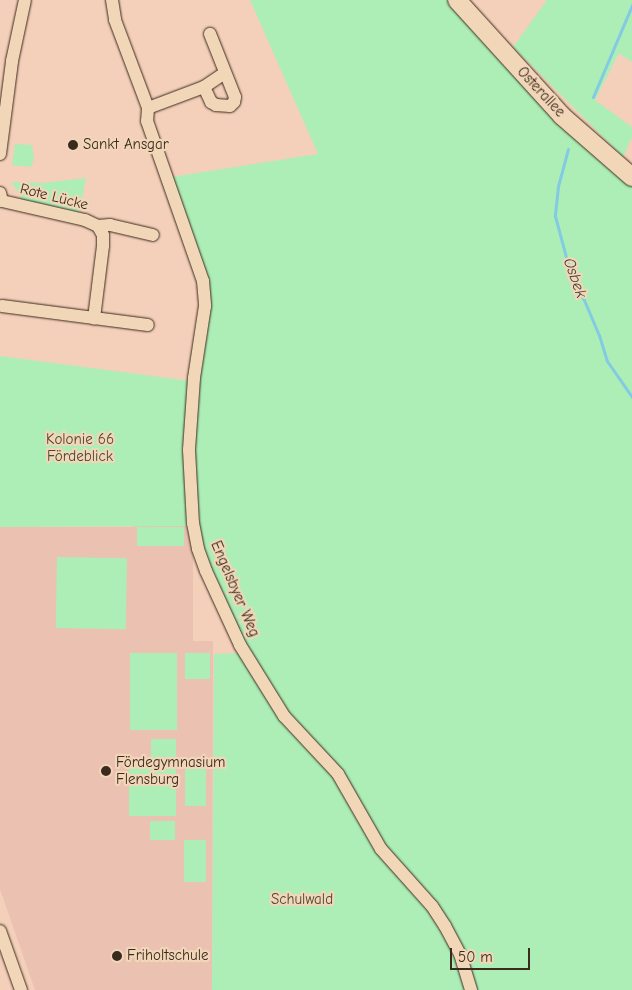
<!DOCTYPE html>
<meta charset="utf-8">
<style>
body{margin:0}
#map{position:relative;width:632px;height:990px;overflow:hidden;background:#f4cfb9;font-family:"Comic Neue",sans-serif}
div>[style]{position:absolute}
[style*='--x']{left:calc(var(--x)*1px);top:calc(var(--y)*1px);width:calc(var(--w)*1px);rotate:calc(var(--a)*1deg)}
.built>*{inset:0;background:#ebc1b1}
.green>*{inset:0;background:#adeeb6;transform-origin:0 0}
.stream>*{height:3px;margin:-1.5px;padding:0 1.5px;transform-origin:1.5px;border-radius:1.5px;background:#82cbe2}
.roads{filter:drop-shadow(0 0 1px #3b2a1e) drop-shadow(0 0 1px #3b2a1e)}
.street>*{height:12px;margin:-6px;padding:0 6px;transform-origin:6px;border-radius:6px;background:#f2d6b8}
.secondary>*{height:18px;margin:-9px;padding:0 9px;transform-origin:9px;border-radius:9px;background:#f2d6b8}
.dots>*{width:14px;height:14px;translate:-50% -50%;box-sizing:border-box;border:2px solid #f2d6b8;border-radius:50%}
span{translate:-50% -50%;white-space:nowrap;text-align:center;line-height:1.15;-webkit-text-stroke:4.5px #f2d6b8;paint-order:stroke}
.street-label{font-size:15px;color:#3b2a1e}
.poi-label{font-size:15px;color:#3b2a1e}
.left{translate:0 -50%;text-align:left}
.park-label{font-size:15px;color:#4c4735}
.water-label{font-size:16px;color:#46423b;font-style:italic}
.scale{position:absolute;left:450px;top:948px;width:80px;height:22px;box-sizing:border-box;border:2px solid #3b2a1e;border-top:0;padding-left:6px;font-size:15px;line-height:18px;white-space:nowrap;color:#3b2a1e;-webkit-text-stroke:4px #f2d6b8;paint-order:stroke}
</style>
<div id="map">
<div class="built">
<div style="clip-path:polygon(133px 525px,186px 525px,193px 551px,193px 641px,213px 641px,212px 990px,35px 990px,0 889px,0 527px,133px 527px)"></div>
</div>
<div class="green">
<div style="clip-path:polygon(250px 0,448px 0,567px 129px,632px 186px,632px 990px,212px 990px,214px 654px,239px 653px,202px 571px,186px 526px,0 527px,0 356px,198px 382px,208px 304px,172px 177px,318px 154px)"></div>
<div style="clip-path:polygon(547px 0,632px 0,632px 62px,619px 53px,595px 100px,632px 127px,632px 137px,623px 157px,513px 47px)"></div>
<div style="clip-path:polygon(15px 144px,32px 145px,34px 159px,31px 167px,12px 165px)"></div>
<div style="clip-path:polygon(86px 178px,79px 215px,20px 201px,21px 196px,11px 182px,43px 183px)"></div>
<div style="left:137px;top:527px;width:47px;height:19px"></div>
<div style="left:57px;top:557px;width:70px;height:71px;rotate:1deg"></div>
<div style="left:130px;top:653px;width:47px;height:77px"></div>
<div style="left:185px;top:653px;width:25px;height:26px"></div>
<div style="left:151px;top:739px;width:25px;height:20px"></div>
<div style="left:129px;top:763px;width:47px;height:53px"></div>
<div style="left:185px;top:765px;width:21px;height:41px"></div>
<div style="left:150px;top:821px;width:25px;height:19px"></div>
<div style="left:184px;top:840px;width:22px;height:42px"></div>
</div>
<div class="stream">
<div style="--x:593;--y:97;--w:100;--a:-67"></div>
<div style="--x:568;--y:149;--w:38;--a:105"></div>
<div style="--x:558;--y:186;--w:30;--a:96"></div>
<div style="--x:555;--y:216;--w:69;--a:75"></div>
<div style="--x:573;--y:283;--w:20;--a:57"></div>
<div style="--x:584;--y:300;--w:38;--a:67"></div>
<div style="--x:599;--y:335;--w:27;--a:73"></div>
<div style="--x:607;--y:361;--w:44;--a:55.2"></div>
</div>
<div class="roads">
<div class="street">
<div style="--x:112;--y:0;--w:20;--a:81"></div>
<div style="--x:115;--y:20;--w:94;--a:69.4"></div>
<div style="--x:148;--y:108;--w:13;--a:94"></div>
<div style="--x:147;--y:121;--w:170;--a:70.7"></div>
<div style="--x:203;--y:281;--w:25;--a:85"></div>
<div style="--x:205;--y:306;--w:73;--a:98.7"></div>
<div style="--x:194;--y:378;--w:72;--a:94"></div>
<div style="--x:189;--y:450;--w:73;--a:86.9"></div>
<div style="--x:193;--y:523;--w:26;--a:79"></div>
<div style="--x:198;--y:549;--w:23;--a:70"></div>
<div style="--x:206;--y:571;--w:81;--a:65.3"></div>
<div style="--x:240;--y:645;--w:84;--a:58.2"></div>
<div style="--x:284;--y:716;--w:79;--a:47"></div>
<div style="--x:338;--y:774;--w:86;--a:60.2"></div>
<div style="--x:381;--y:849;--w:76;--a:48.2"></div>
<div style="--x:432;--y:906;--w:24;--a:57"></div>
<div style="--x:445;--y:926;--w:32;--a:62"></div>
<div style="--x:460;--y:954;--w:38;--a:73"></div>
<div style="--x:204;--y:87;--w:17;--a:65"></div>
<div style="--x:211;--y:102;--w:6;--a:31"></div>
<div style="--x:216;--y:105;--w:14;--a:4"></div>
<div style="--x:230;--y:106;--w:6;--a:-45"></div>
<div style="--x:234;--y:102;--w:5;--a:-79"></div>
<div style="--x:235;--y:97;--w:68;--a:-111.6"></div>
<div style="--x:148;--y:108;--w:60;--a:-20.6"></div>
<div style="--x:204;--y:87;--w:25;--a:-34"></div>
<div style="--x:0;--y:154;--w:94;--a:-82.6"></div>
<div style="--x:12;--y:61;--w:62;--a:-78"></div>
<div style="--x:0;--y:193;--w:8;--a:76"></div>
<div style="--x:2;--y:201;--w:85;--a:12.9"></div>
<div style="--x:85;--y:220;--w:14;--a:25"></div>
<div style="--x:98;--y:226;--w:10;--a:61"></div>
<div style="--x:103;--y:235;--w:11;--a:90"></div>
<div style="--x:103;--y:246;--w:73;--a:97.1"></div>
<div style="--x:98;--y:226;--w:12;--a:-5"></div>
<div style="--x:110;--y:225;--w:44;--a:13.1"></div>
<div style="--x:2;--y:306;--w:147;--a:7.4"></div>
<div style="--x:0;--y:931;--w:63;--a:70.4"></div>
</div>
<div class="secondary">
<div style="--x:457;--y:0;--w:156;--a:47.8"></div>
<div style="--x:562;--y:116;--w:93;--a:41.1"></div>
</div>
</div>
<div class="dots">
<div style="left:73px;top:145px;background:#3b2a1e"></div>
<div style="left:106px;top:771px;background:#3b2a1e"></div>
<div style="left:117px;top:956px;background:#3b2a1e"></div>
</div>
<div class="street-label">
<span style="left:541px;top:92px;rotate:47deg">Osterallee</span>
<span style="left:54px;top:197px;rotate:14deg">Rote Lücke</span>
<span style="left:235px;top:589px;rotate:67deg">Engelsbyer Weg</span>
</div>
<div class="poi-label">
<span class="left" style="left:83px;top:145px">Sankt Ansgar</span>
<span class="left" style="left:116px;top:771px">Fördegymnasium<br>Flensburg</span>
<span class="left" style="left:127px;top:956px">Friholtschule</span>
</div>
<div class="park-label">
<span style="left:80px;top:448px">Kolonie 66<br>Fördeblick</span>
<span style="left:302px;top:900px">Schulwald</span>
</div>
<div class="water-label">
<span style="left:575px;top:278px;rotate:70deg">Osbek</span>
</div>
<div class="scale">50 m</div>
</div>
